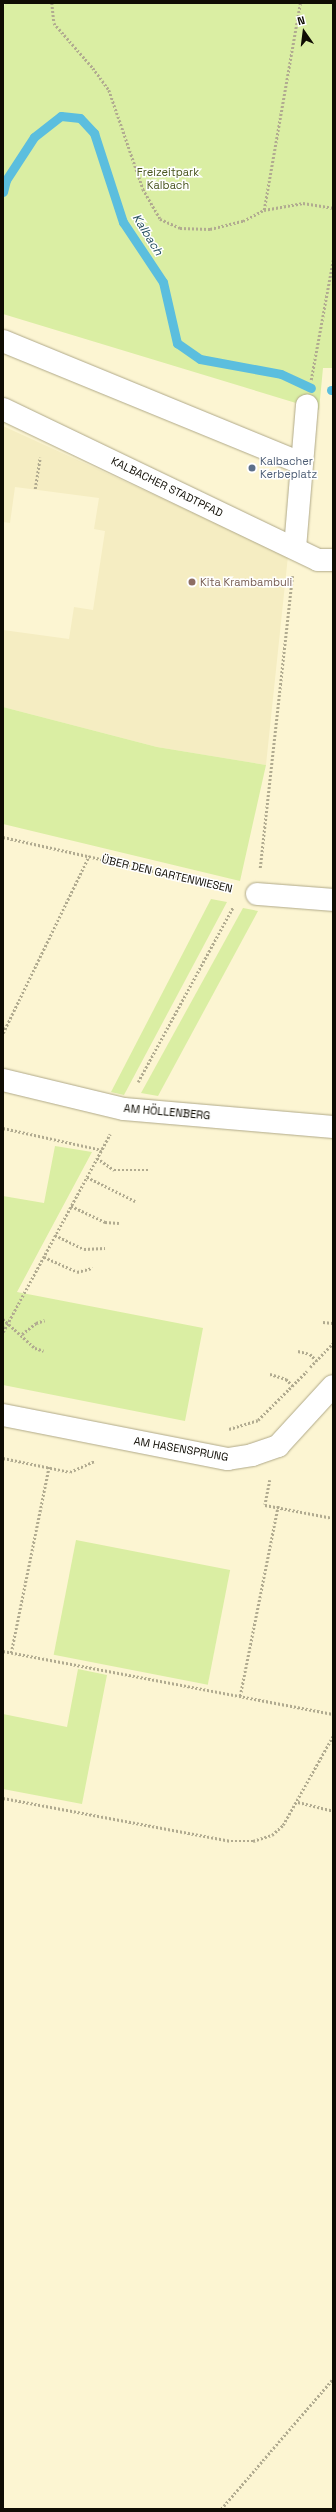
<!DOCTYPE html>
<meta charset="utf-8">
<style>
body{margin:0}
#map{position:relative;width:336px;height:2512px;overflow:hidden;background:#fcf5d2;font-family:"Space Grotesk",sans-serif}
div>[style]{position:absolute}
[style*='--x']{left:calc(var(--x)*1px);top:calc(var(--y)*1px);width:calc(var(--w)*1px);rotate:calc(var(--a)*1deg)}
.built>*{inset:0;background:#f5edc2}
.green>*{inset:0;background:#daeea3;transform-origin:0 0}
.stream>*{height:9px;margin:-4.5px;padding:0 4.5px;transform-origin:4.5px;border-radius:4.5px;background:#5bbede}
.path>*{height:2.5px;margin-top:-1.25px;transform-origin:0;background:repeating-linear-gradient(90deg,#b1ab90 0 2px,transparent 0 4px)}
.roads{filter:drop-shadow(0 0 1px #b0a989) drop-shadow(0 0 1px #b0a989)}
.minor>*{height:22px;margin:-11px;padding:0 11px;transform-origin:11px;border-radius:11px;background:#fff}
.dots>*{width:11px;height:11px;translate:-50% -50%;box-sizing:border-box;border:2px solid #fff;border-radius:50%}
span{translate:-50% -50%;white-space:nowrap;text-align:center;line-height:1.15;-webkit-text-stroke:3px #fff;paint-order:stroke}
.park-label{font-size:11px;color:#4a561f}
.service-label{font-size:11px;color:#4e5e75}
.left{translate:0 -50%;text-align:left}
.street-label{font-size:11px;color:#0f0c03}
.education-label{font-size:11px;color:#785e54}
.water-label{font-size:12px;color:#25505f;font-style:italic}
.frame{position:absolute;inset:0;border:4px solid #0f0c03;pointer-events:none}
.north{position:absolute;left:284px;top:12px;width:40px;height:40px;-webkit-text-stroke:3px #fff;paint-order:stroke;rotate:346deg;font-size:11px;font-weight:700;line-height:16px;text-align:center;color:#0f0c03}
.north::after{content:'';display:block;margin:auto;width:14px;height:18px;background:#0f0c03;clip-path:polygon(50% 0,100% 100%,50% 72%,0 100%)}
</style>
<div id="map">
<div class="built">
<div style="clip-path:polygon(3px 426px,288px 556px,266px 765px,157px 747px,3px 707px,3px 630px,69px 639px,74px 607px,93px 610px,105px 531px,94px 529px,99px 498px,15px 487px,10px 523px,3px 522px)"></div>
</div>
<div class="green">
<div style="clip-path:polygon(5px 3px,333px 3px,333px 368px,323px 368px,319px 410px,3px 314px,3px 11px)"></div>
<div style="clip-path:polygon(3px 707px,157px 747px,266px 765px,240px 881px,3px 824px)"></div>
<div style="clip-path:polygon(211px 899px,227px 902px,124px 1095px,111px 1092px)"></div>
<div style="clip-path:polygon(243px 908px,258px 911px,158px 1096px,141px 1093px)"></div>
<div style="clip-path:polygon(55px 1146px,92px 1152px,17px 1292px,203px 1328px,185px 1421px,3px 1385px,3px 1196px,44px 1203px)"></div>
<div style="left:76px;top:1540px;width:157px;height:117px;rotate:11deg"></div>
<div style="clip-path:polygon(78px 1669px,107px 1675px,82px 1804px,3px 1789px,3px 1714px,67px 1727px)"></div>
</div>
<div class="stream">
<div style="--x:3;--y:192;--w:12;--a:-76"></div>
<div style="--x:6;--y:180;--w:51;--a:-56.9"></div>
<div style="--x:34;--y:137;--w:34;--a:-38"></div>
<div style="--x:61;--y:116;--w:19;--a:6"></div>
<div style="--x:80;--y:118;--w:21;--a:47"></div>
<div style="--x:94;--y:133;--w:94;--a:72"></div>
<div style="--x:123;--y:222;--w:72;--a:56.3"></div>
<div style="--x:163;--y:282;--w:63;--a:77.1"></div>
<div style="--x:177;--y:343;--w:28;--a:35"></div>
<div style="--x:200;--y:359;--w:82;--a:10.5"></div>
<div style="--x:281;--y:374;--w:33;--a:25"></div>
<div style="--x:331;--y:390;--w:2;--a:0"></div>
</div>
<div class="path">
<div style="--x:52;--y:3;--w:20;--a:84"></div>
<div style="--x:54;--y:23;--w:60;--a:49.1"></div>
<div style="--x:93;--y:68;--w:27;--a:54"></div>
<div style="--x:109;--y:90;--w:105;--a:71"></div>
<div style="--x:143;--y:189;--w:34;--a:60"></div>
<div style="--x:160;--y:219;--w:22;--a:24"></div>
<div style="--x:180;--y:228;--w:30;--a:2"></div>
<div style="--x:210;--y:229;--w:34;--a:-14"></div>
<div style="--x:243;--y:221;--w:24;--a:-28"></div>
<div style="--x:264;--y:210;--w:40;--a:-10"></div>
<div style="--x:303;--y:203;--w:30;--a:9"></div>
<div style="--x:264;--y:210;--w:210;--a:-80.1"></div>
<div style="--x:311;--y:380;--w:122;--a:-79.6"></div>
<div style="--x:35;--y:489;--w:32;--a:-81"></div>
<div style="--x:3;--y:837;--w:233;--a:12.7"></div>
<div style="--x:260;--y:868;--w:294;--a:-83.7"></div>
<div style="--x:3;--y:1033;--w:197;--a:-64.1"></div>
<div style="--x:138;--y:1082;--w:199;--a:-61.5"></div>
<div style="--x:3;--y:1128;--w:101;--a:12.5"></div>
<div style="--x:97;--y:1158;--w:21;--a:35"></div>
<div style="--x:114;--y:1170;--w:35;--a:0"></div>
<div style="--x:87;--y:1177;--w:54;--a:26.6"></div>
<div style="--x:71;--y:1206;--w:38;--a:25"></div>
<div style="--x:105;--y:1222;--w:14;--a:4"></div>
<div style="--x:55;--y:1235;--w:32;--a:26"></div>
<div style="--x:84;--y:1249;--w:21;--a:-3"></div>
<div style="--x:44;--y:1257;--w:36;--a:24"></div>
<div style="--x:77;--y:1272;--w:16;--a:-15"></div>
<div style="--x:3;--y:1319;--w:43;--a:42.2"></div>
<div style="--x:35;--y:1348;--w:9;--a:18"></div>
<div style="--x:323;--y:1322;--w:10;--a:6"></div>
<div style="--x:3;--y:1332;--w:225;--a:-61.6"></div>
<div style="--x:22;--y:1334;--w:18;--a:-38"></div>
<div style="--x:36;--y:1323;--w:9;--a:-18"></div>
<div style="--x:298;--y:1351;--w:12;--a:14"></div>
<div style="--x:310;--y:1354;--w:10;--a:45"></div>
<div style="--x:310;--y:1367;--w:33;--a:-46"></div>
<div style="--x:270;--y:1374;--w:17;--a:17"></div>
<div style="--x:286;--y:1379;--w:10;--a:45"></div>
<div style="--x:229;--y:1429;--w:30;--a:-17"></div>
<div style="--x:258;--y:1420;--w:69;--a:-45"></div>
<div style="--x:3;--y:1458;--w:68;--a:11.8"></div>
<div style="--x:70;--y:1472;--w:27;--a:-24"></div>
<div style="--x:270;--y:1480;--w:25;--a:101"></div>
<div style="--x:265;--y:1505;--w:69;--a:10.8"></div>
<div style="--x:3;--y:1651;--w:336;--a:10.8"></div>
<div style="--x:11;--y:1653;--w:190;--a:-78.5"></div>
<div style="--x:240;--y:1696;--w:194;--a:-78.7"></div>
<div style="--x:3;--y:1798;--w:232;--a:10.7"></div>
<div style="--x:231;--y:1841;--w:22;--a:0"></div>
<div style="--x:253;--y:1841;--w:20;--a:-18"></div>
<div style="--x:272;--y:1835;--w:15;--a:-42"></div>
<div style="--x:283;--y:1825;--w:102;--a:-60.7"></div>
<div style="--x:298;--y:1802;--w:36;--a:14"></div>
<div style="--x:221;--y:2509;--w:172;--a:-49.3"></div>
</div>
<div class="roads">
<div class="minor">
<div style="--x:3;--y:341;--w:322;--a:22.3"></div>
<div style="--x:3;--y:409;--w:349;--a:25.6"></div>
<div style="--x:318;--y:560;--w:15;--a:0"></div>
<div style="--x:295;--y:548;--w:143;--a:-85.2"></div>
<div style="--x:257;--y:894;--w:76;--a:4.5"></div>
<div style="--x:3;--y:1080;--w:124;--a:13.5"></div>
<div style="--x:124;--y:1109;--w:210;--a:4.9"></div>
<div style="--x:3;--y:1415;--w:229;--a:11.1"></div>
<div style="--x:228;--y:1459;--w:24;--a:-9"></div>
<div style="--x:252;--y:1455;--w:28;--a:-19"></div>
<div style="--x:278;--y:1446;--w:81;--a:-47.5"></div>
</div>
</div>
<div class="dots">
<div style="left:252px;top:468px;background:#5c6f8a"></div>
<div style="left:192px;top:582px;background:#8d6e63"></div>
</div>
<div class="park-label">
<span style="left:168px;top:179px">Freizeitpark<br>Kalbach</span>
</div>
<div class="service-label">
<span class="left" style="left:260px;top:468px">Kalbacher<br>Kerbeplatz</span>
</div>
<div class="street-label">
<span style="left:167px;top:487px;rotate:26deg">KALBACHER STADTPFAD</span>
<span style="left:167px;top:874px;rotate:13deg">ÜBER DEN GARTENWIESEN</span>
<span style="left:167px;top:1112px;rotate:5deg">AM HÖLLENBERG</span>
<span style="left:181px;top:1449px;rotate:10deg">AM HASENSPRUNG</span>
</div>
<div class="education-label">
<span class="left" style="left:200px;top:582px">Kita Krambambuli</span>
</div>
<div class="water-label">
<span style="left:147px;top:235px;rotate:58deg">Kalbach</span>
</div>
<div class="frame"></div>
<div class="north">N</div>
</div>
